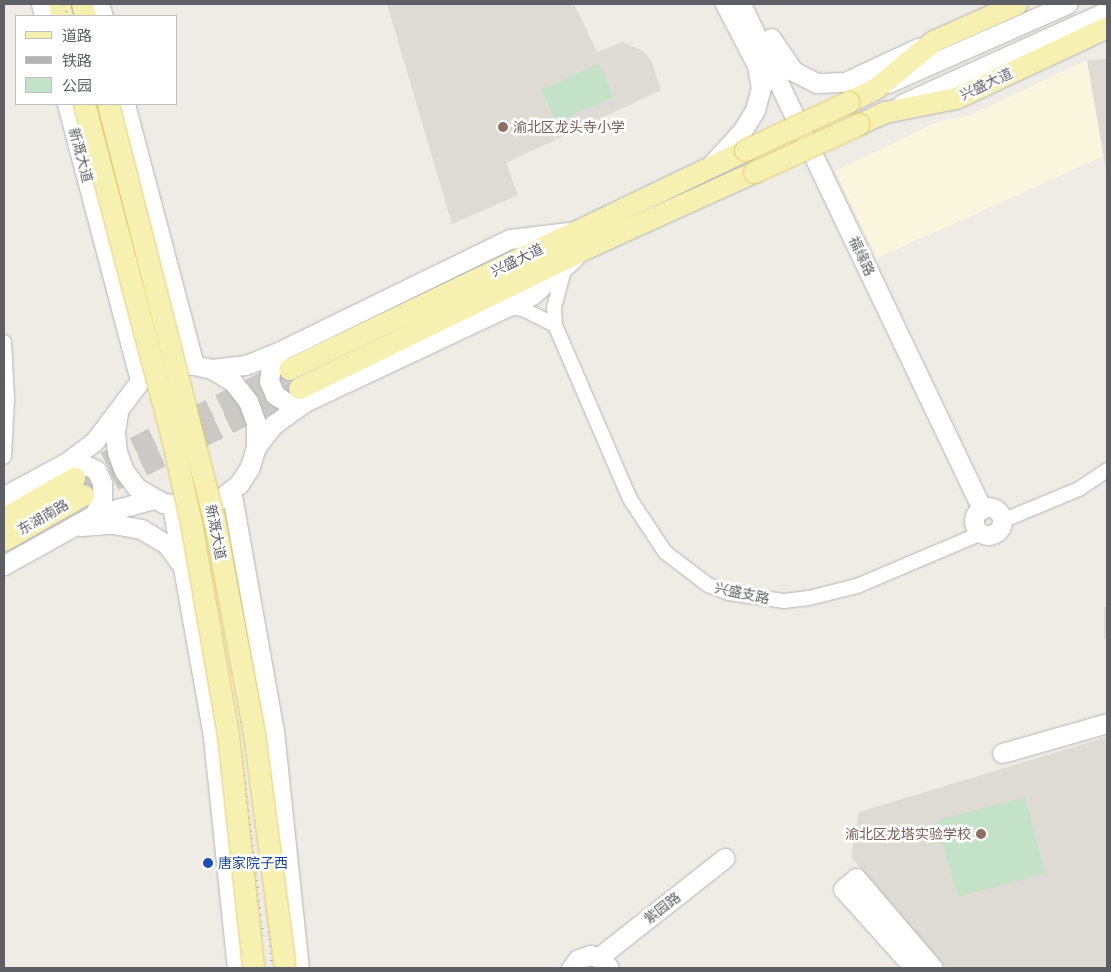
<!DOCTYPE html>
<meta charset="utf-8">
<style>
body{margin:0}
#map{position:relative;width:1111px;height:972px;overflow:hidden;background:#eeece5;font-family:Arial,"Noto Sans SC",sans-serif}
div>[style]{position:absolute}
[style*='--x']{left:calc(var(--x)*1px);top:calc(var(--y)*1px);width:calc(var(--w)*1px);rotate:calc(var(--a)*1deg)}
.commercial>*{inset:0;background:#faf6de}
.education>*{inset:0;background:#dddbd3;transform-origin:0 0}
.green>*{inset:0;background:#c4e2c7;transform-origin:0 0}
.primary-tunnel>*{height:21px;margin-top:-10.5px;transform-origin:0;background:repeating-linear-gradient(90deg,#cac9c5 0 21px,transparent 0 32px)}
.roads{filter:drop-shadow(0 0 1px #b2b4b8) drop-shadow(0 0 1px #b2b4b8)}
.street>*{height:14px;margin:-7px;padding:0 7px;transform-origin:7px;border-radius:7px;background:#fff}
.secondary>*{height:19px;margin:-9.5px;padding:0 9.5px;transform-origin:9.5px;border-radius:9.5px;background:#fff}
.secondary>.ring{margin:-9.5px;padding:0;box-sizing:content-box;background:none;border:19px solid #fff;border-radius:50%}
.primary>*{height:21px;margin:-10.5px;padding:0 10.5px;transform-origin:10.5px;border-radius:10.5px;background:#f6f1b1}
.rail>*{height:3px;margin-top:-1.5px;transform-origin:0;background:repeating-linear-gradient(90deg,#b3b3b4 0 1px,transparent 0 7px)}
.bridges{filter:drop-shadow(0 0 1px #e2ca6a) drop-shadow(0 0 1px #e2ca6a)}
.primary-bridge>*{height:21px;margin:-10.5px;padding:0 10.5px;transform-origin:10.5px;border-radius:10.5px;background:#f6f1b1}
.dots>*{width:14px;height:14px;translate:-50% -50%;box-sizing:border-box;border:2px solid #fff;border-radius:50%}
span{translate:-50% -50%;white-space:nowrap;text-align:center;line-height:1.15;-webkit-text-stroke:5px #fff;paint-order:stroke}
.street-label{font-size:14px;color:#5d5f64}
.education-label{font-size:14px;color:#785e54}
.left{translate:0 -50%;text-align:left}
.right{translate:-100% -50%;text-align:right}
.transit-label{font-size:14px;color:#164399}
.frame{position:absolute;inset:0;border:5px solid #5d5f64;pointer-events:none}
.legend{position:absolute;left:15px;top:15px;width:162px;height:90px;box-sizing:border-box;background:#fff;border:1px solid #bebfc1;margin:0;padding:6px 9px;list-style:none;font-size:15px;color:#5d5f64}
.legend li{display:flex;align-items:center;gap:10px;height:25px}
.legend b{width:25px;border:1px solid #bebfc1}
</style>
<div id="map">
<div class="commercial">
<div style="clip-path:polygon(1087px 60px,1104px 156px,877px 258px,835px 171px,939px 121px,968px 116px)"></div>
</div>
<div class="education">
<div style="clip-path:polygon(387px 4px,574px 4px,597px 52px,623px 42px,643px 51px,652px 62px,661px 90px,506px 163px,518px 195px,452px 224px)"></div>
<div style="clip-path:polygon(1107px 59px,1107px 176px,1087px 60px)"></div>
<div style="left:1104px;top:607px;width:3px;height:32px"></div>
<div style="clip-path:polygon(1107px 737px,1107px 968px,946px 968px,851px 857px,859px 812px)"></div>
</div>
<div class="green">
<div style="left:599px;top:64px;width:36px;height:63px;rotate:66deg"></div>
<div style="left:1025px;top:797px;width:79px;height:91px;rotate:75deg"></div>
</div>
<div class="primary-tunnel">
<div style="--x:77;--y:476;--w:234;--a:-26.7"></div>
<div style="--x:85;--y:494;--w:234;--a:-26.3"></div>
</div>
<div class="roads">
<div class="street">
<div style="--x:565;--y:266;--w:43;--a:104.7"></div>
<div style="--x:554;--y:308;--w:17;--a:87"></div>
<div style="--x:555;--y:325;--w:189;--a:66.7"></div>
<div style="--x:630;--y:499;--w:64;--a:56.6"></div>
<div style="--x:665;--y:552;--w:54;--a:37.5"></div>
<div style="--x:708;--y:585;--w:22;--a:21"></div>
<div style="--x:729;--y:593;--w:56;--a:8.3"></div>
<div style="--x:784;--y:601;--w:25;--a:-7"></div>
<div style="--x:809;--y:598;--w:49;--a:-14"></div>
<div style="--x:857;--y:586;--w:136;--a:-23"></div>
<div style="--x:506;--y:307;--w:17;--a:7"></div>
<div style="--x:523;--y:309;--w:36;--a:27"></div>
<div style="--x:4;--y:342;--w:57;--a:87"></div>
<div style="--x:7;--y:399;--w:58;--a:93"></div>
<div style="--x:1002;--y:521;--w:83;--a:-22.6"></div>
<div style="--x:1079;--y:489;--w:34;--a:-34"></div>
</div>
<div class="secondary">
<div style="--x:41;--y:4;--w:12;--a:76"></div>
<div style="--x:99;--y:4;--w:13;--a:72"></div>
<div style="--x:741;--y:4;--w:560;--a:64.49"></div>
<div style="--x:771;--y:38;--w:40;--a:56"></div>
<div style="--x:793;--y:71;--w:27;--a:27"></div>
<div style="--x:817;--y:83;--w:28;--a:-2"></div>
<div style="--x:845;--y:82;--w:81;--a:-25"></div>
<div style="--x:888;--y:83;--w:196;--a:-23.8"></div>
<div style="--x:67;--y:104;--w:286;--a:75.2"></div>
<div style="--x:125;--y:104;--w:270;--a:75.2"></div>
<div style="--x:902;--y:104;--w:225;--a:-24.4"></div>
<div style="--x:711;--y:165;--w:46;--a:-47.6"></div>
<div style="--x:742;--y:131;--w:25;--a:-58"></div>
<div style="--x:755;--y:110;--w:23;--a:-75"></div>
<div style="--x:761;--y:88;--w:23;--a:-100"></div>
<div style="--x:757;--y:65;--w:69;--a:-117.7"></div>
<div style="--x:280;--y:351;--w:17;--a:123"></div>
<div style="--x:271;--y:365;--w:16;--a:97"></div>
<div style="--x:269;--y:381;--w:15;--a:67"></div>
<div style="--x:275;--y:395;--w:15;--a:32"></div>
<div style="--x:288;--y:403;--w:15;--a:0"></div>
<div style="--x:212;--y:369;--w:34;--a:-7"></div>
<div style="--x:246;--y:365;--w:37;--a:-22"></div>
<div style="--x:280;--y:351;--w:256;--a:-26"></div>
<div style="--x:510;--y:239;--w:59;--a:-6.8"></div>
<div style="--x:256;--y:447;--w:28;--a:-52"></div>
<div style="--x:273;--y:425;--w:37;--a:-36"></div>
<div style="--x:303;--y:403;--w:253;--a:-25.2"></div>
<div style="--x:532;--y:295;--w:56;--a:-41.4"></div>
<div style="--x:67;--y:462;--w:14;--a:4"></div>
<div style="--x:81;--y:463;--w:17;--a:25"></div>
<div style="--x:96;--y:470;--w:14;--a:65"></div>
<div style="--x:102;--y:483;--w:16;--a:90"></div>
<div style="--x:102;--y:499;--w:18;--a:117"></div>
<div style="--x:231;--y:490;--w:245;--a:79.9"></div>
<div style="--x:274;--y:731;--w:238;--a:84"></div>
<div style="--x:4;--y:496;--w:72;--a:-28.4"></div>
<div style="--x:67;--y:462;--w:34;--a:-37"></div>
<div style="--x:94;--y:442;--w:76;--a:-53"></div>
<div style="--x:140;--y:381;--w:19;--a:-32"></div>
<div style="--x:156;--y:371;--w:19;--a:-18"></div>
<div style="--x:174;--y:365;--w:20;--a:0"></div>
<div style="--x:194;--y:365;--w:18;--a:13"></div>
<div style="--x:212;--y:369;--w:25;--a:32"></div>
<div style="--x:233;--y:382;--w:24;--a:52"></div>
<div style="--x:248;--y:401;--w:23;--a:70"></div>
<div style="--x:256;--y:423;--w:24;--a:90"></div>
<div style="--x:256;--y:447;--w:21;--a:107"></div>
<div style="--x:250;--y:467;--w:20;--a:123"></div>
<div style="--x:239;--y:484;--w:24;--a:142"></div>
<div style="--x:220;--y:499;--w:24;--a:163"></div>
<div style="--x:197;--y:506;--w:34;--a:-175"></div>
<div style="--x:163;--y:503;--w:30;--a:-150"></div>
<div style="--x:137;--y:488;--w:21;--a:-127"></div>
<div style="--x:124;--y:471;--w:20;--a:-110"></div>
<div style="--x:117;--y:452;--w:20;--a:-96"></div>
<div style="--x:115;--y:432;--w:19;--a:-81"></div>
<div style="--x:172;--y:506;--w:235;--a:79.9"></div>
<div style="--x:213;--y:737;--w:232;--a:84.1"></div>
<div class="ring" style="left:974px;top:507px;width:9px;height:9px"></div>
<div style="--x:81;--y:526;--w:32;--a:-4"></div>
<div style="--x:113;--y:524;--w:28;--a:10"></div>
<div style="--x:141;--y:529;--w:29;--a:31"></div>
<div style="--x:166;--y:544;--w:25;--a:53"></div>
<div style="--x:4;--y:565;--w:103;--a:-29.1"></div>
<div style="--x:94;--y:515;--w:62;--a:-14.9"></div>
<div style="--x:1002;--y:753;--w:109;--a:-15.9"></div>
<div style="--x:599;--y:957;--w:160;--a:-38.2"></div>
<div style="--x:571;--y:968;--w:11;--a:-52"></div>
<div style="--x:578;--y:959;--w:13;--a:-18"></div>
<div style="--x:590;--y:955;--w:13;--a:18"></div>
<div style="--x:602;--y:959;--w:11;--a:52"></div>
<div style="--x:914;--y:968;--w:106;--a:-131.9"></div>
<div style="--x:843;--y:889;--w:17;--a:-40"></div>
<div style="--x:856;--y:878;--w:118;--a:49.5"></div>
</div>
<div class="primary">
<div style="--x:59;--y:4;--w:12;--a:76"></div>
<div style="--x:82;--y:4;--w:12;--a:76"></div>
<div style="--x:848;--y:102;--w:30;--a:-26"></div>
<div style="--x:875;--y:89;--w:75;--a:-39.6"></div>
<div style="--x:933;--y:41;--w:91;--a:-24"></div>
<div style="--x:859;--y:124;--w:29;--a:-25"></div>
<div style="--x:885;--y:112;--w:72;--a:-11.2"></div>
<div style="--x:956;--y:98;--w:167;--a:-25.2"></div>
<div style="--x:289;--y:369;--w:506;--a:-25.65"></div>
<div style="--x:299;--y:388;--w:317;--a:-26"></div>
<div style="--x:584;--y:249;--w:187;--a:-24.4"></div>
<div style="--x:4;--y:518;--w:81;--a:-29.7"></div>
<div style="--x:4;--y:540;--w:91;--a:-29.7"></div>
</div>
</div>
<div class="rail">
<div style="--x:64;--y:4;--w:13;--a:72"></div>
<div style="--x:98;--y:104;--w:223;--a:74.7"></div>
<div style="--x:157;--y:319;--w:256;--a:76.5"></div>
<div style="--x:217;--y:568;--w:284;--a:80.7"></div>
<div style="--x:263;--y:848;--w:120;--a:85.7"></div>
<div style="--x:126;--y:234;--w:228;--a:75.8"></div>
<div style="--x:187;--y:474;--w:299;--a:79.2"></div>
<div style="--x:243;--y:768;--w:168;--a:83.2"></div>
</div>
<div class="bridges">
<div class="primary-bridge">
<div style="--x:84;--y:104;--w:344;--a:75.2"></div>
<div style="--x:172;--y:437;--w:88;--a:77.5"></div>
<div style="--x:191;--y:523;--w:215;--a:80.1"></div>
<div style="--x:228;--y:735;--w:231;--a:83.8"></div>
<div style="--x:108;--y:104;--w:428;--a:75.7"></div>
<div style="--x:214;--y:519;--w:218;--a:79.4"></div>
<div style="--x:254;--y:733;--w:231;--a:82.5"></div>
<div style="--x:745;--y:150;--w:114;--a:-25"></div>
<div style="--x:754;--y:172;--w:115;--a:-24.6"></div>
</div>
</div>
<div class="dots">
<div style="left:503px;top:127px;background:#8d6e63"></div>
<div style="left:981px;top:834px;background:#8d6e63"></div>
<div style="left:208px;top:863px;background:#1a4fb4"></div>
</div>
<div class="street-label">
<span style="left:986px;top:84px;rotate:-25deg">兴盛大道</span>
<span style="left:81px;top:155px;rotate:75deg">新溉大道</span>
<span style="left:862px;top:256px;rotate:65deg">福缘路</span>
<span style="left:517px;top:260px;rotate:-26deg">兴盛大道</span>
<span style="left:43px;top:517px;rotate:-30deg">东湖南路</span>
<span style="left:216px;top:532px;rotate:79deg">新溉大道</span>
<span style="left:742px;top:593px;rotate:12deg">兴盛支路</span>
<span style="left:662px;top:908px;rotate:-38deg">紫园路</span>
</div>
<div class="education-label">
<span class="left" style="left:513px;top:127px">渝北区龙头寺小学</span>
<span class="right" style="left:971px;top:834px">渝北区龙塔实验学校</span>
</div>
<div class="transit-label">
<span class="left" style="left:218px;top:863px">唐家院子西</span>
</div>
<div class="frame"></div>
<ul class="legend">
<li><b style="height:6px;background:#f6f1b1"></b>道路</li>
<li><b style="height:6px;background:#b3b3b4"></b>铁路</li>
<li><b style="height:14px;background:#c4e2c7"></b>公园</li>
</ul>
</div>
